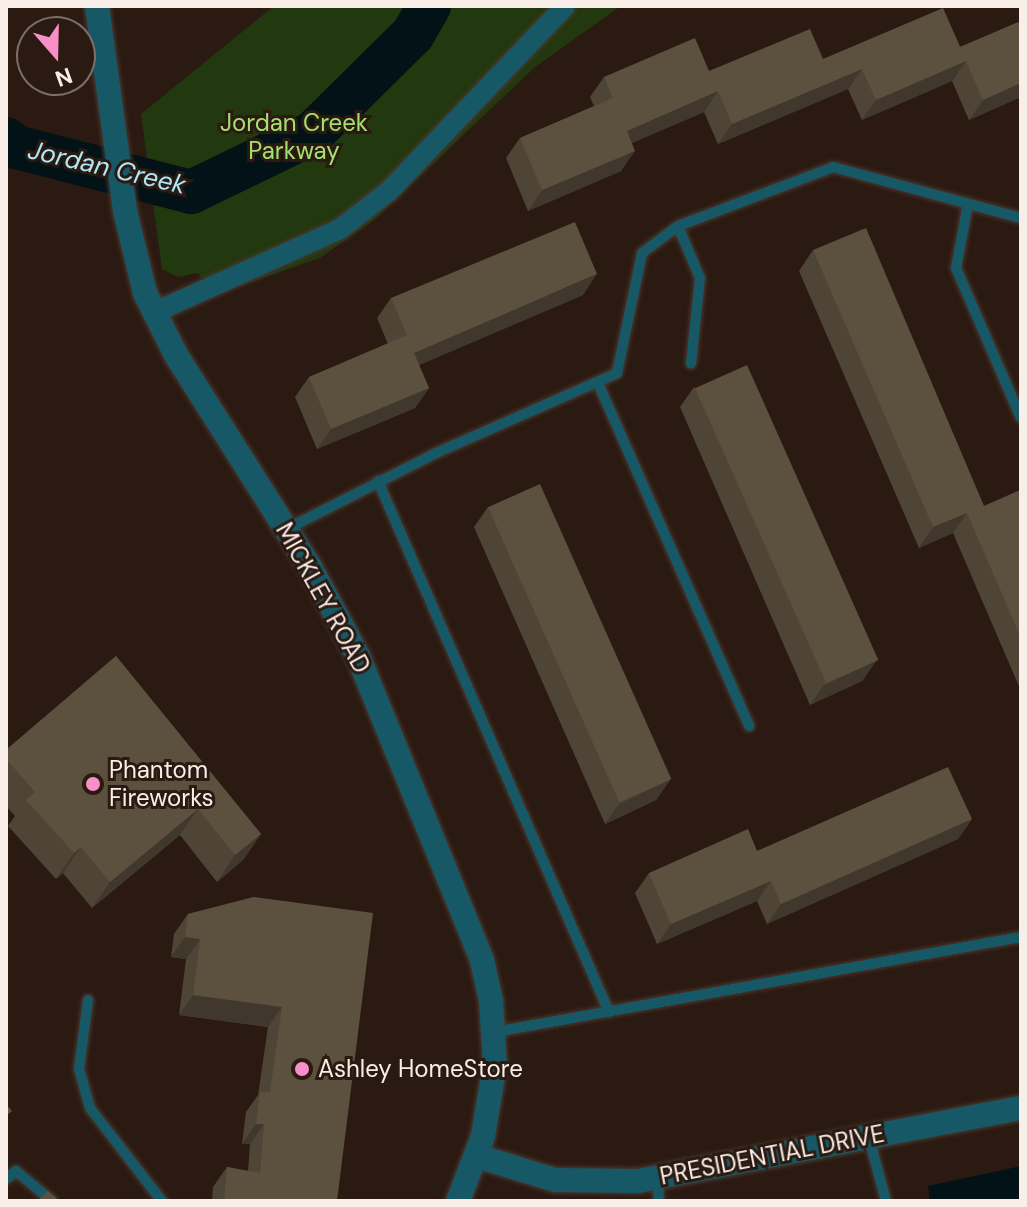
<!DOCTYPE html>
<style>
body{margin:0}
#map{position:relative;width:1027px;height:1207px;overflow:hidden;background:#2b1a11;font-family:"DM Sans",sans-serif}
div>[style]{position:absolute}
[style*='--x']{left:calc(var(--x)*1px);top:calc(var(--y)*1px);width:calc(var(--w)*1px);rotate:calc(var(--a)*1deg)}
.green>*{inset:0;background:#22380e}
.water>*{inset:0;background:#021217}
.river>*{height:44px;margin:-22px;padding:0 22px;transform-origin:22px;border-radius:22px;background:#021217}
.roads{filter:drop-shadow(0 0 2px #48382f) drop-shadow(0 0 2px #48382f)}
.service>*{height:10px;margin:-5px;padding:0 5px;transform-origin:5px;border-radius:5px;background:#175867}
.minor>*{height:20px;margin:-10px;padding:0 10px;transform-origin:10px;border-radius:10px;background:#175867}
.tertiary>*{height:24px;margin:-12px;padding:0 12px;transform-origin:12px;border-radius:12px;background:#175867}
.wall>*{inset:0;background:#4f4536}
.shaded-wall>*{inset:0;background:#40382c}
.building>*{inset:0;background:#5c503f;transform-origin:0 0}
.dots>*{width:22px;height:22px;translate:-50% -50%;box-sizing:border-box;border:4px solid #2b1a11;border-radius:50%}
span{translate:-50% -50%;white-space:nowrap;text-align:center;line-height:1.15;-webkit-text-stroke:6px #2b1a11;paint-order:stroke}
.park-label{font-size:24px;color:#a3e06f}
.street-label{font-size:24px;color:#faeee8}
.poi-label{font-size:24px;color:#faeee8}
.left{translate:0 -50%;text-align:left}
.water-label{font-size:26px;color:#aee8f8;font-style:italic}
.frame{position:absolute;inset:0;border:8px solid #faeee8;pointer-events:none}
.north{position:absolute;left:16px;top:16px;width:80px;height:80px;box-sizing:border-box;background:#2b1a11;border:2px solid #7e6f67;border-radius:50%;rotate:160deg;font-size:22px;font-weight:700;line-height:32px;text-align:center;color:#faeee8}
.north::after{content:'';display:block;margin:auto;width:28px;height:36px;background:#f98fc8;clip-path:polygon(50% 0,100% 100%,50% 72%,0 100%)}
</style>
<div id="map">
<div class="green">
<div style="clip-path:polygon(274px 6px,621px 6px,535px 67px,374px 220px,320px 258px,212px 296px,198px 273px,178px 277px,162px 269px,141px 114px)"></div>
</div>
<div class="water">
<div style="clip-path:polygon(1021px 1166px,1021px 1201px,930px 1201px,928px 1186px)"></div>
</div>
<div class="river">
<div style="--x:6;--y:139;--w:13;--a:39"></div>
<div style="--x:16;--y:147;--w:181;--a:14.4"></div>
<div style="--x:191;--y:192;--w:136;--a:-25.8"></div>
<div style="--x:313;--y:133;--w:141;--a:-44.7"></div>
<div style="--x:413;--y:34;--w:32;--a:-60"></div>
</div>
<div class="roads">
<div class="service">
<div style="--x:968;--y:204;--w:65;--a:100.6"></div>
<div style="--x:956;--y:268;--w:163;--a:66.6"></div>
<div style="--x:678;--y:226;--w:56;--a:67.1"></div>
<div style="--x:700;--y:278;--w:86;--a:96"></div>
<div style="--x:598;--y:383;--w:375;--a:66.2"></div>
<div style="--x:378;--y:481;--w:579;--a:66.49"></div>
<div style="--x:287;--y:529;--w:167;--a:-27"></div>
<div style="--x:436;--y:453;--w:198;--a:-23.8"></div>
<div style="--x:617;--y:373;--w:123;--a:-78.2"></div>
<div style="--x:642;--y:253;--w:45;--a:-36.9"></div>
<div style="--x:678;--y:226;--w:166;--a:-20.8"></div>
<div style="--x:833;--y:167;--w:195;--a:15.2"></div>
<div style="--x:88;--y:1000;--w:70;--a:97.4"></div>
<div style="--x:79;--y:1069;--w:41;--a:74.2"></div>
<div style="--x:90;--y:1108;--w:118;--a:52.3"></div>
<div style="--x:495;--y:1032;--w:535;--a:-10.24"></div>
<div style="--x:869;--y:1138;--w:65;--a:74.9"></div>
<div style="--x:658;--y:1178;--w:23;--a:88"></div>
<div style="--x:6;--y:1179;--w:13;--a:-39"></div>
<div style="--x:16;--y:1171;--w:47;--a:39.8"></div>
</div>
<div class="minor">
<div style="--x:153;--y:313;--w:205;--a:-24.2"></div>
<div style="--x:340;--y:229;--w:62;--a:-37.8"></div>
<div style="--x:389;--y:191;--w:255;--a:-46.4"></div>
</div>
<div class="tertiary">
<div style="--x:97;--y:6;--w:207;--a:82.2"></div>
<div style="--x:125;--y:211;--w:84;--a:76.3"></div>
<div style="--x:145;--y:293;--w:69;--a:63.4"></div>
<div style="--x:176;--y:355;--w:251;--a:57.7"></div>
<div style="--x:310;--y:567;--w:101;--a:61.7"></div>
<div style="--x:358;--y:656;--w:328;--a:67.8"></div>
<div style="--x:482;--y:960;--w:42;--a:77.6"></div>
<div style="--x:491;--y:1001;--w:63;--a:86.4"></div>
<div style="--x:495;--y:1064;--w:73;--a:99.5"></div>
<div style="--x:483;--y:1136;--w:70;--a:111"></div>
<div style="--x:477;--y:1156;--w:82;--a:17.1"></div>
<div style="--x:555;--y:1180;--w:83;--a:0.7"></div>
<div style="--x:638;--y:1181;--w:390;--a:-10.8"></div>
</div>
</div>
<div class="wall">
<div style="clip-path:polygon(1021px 21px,1021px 97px,969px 120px,952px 81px,862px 120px,848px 89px,718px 144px,704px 112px,632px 143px,621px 171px,528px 211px,506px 158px,520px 138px,594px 106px,590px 97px,604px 77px,709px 71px,960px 47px)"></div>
<div style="clip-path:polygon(813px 250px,984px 506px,1021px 492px,1021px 691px,953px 533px,919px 548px,799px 271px)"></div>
<div style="clip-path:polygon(583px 295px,419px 365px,429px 388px,415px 408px,317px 449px,295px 397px,309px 377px,388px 344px,377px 318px,391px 298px)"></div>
<div style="clip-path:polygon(694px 387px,876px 661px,862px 681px,810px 705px,680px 407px)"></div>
<div style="clip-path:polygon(488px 507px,670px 780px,656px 800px,605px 824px,474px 527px)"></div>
<div style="clip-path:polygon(116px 656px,261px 834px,243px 860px,217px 882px,180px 835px,92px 908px,63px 873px,56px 879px,8px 826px,15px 816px,6px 806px,6px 750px)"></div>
<div style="clip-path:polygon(972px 819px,958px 839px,767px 924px,757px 901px,657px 944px,635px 893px,649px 873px,757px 851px)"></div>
<div style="clip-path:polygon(254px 897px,337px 1201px,212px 1201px,213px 1187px,227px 1167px,248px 1171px,250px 1144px,242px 1144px,246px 1112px,258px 1095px,268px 1027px,179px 1015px,186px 959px,171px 957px,174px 934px,188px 914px)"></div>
</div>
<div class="shaded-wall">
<div style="clip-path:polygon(966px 61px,952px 81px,862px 120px,876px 100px)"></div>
<div style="clip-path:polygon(862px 69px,848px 89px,718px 144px,732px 124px)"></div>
<div style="clip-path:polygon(1021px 83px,1021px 97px,969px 120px,983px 100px)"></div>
<div style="clip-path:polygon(718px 91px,704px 112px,613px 151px,627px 131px)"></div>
<div style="clip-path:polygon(635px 151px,621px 171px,528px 211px,542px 190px)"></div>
<div style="clip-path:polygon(597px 274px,583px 295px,400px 373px,414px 353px)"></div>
<div style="clip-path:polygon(429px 388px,415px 408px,317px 449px,331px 429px)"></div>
<div style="clip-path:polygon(967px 513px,953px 533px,919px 548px,933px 527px)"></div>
<div style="clip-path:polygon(876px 661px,862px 681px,810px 705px,824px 685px)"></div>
<div style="clip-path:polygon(670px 780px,656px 800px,605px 824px,619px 804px)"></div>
<div style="clip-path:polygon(198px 809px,180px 835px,92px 908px,110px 882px)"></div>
<div style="clip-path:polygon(972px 819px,958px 839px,767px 924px,781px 904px)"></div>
<div style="clip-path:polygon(261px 834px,243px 860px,217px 882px,235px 855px)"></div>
<div style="clip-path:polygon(81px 847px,63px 873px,56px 879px,74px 853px)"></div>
<div style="clip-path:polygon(771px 881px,757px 901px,657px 944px,671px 924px)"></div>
<div style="clip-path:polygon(185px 937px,200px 939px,186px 959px,171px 957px)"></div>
<div style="clip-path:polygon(193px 995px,282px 1007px,268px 1027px,179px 1015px)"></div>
<div style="clip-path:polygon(256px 1124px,264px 1124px,250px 1144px,242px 1144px)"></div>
</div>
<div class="building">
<div style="clip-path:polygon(943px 8px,962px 51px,960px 47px,1021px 21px,1021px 83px,983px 100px,966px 61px,876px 100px,862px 69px,732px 124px,718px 91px,627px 131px,635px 151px,542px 190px,520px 138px,613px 98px,604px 77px,695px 38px,709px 71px,810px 29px,823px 59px)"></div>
<div style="clip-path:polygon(575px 222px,597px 274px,414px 353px,429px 388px,331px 429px,309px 377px,407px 335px,391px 298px)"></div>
<div style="clip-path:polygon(866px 228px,984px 506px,1020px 490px,1021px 492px,1021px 638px,967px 513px,933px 527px,813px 250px)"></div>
<div style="left:747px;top:365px;width:323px;height:57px;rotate:66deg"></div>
<div style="left:540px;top:484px;width:323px;height:57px;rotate:66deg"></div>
<div style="clip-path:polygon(116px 656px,261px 834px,235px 855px,198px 809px,110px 882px,81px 847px,74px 853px,26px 800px,35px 792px,6px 759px,6px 750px)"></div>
<div style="clip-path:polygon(948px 767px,972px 819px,781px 904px,771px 881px,671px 924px,649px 873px,748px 829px,757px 851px)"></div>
<div style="clip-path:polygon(254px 897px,373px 913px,337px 1201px,224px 1201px,227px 1167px,260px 1173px,264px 1124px,256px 1124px,260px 1092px,270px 1092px,282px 1007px,193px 995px,200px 939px,185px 937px,188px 914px)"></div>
<div style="clip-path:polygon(6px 1104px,12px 1111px,6px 1116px)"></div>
<div style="clip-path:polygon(48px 1191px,59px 1201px,37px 1201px)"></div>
</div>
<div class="dots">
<div style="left:93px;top:784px;background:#f98fc8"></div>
<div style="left:302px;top:1069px;background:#f98fc8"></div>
</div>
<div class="park-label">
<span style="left:294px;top:137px">Jordan Creek<br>Parkway</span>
</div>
<div class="street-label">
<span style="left:323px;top:598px;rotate:61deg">MICKLEY ROAD</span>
<span style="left:772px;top:1155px;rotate:-11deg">PRESIDENTIAL DRIVE</span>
</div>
<div class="poi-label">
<span class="left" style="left:109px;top:784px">Phantom<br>Fireworks</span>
<span class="left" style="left:318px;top:1069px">Ashley HomeStore</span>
</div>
<div class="water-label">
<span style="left:107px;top:168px;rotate:13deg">Jordan Creek</span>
</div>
<div class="frame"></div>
<div class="north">N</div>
</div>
